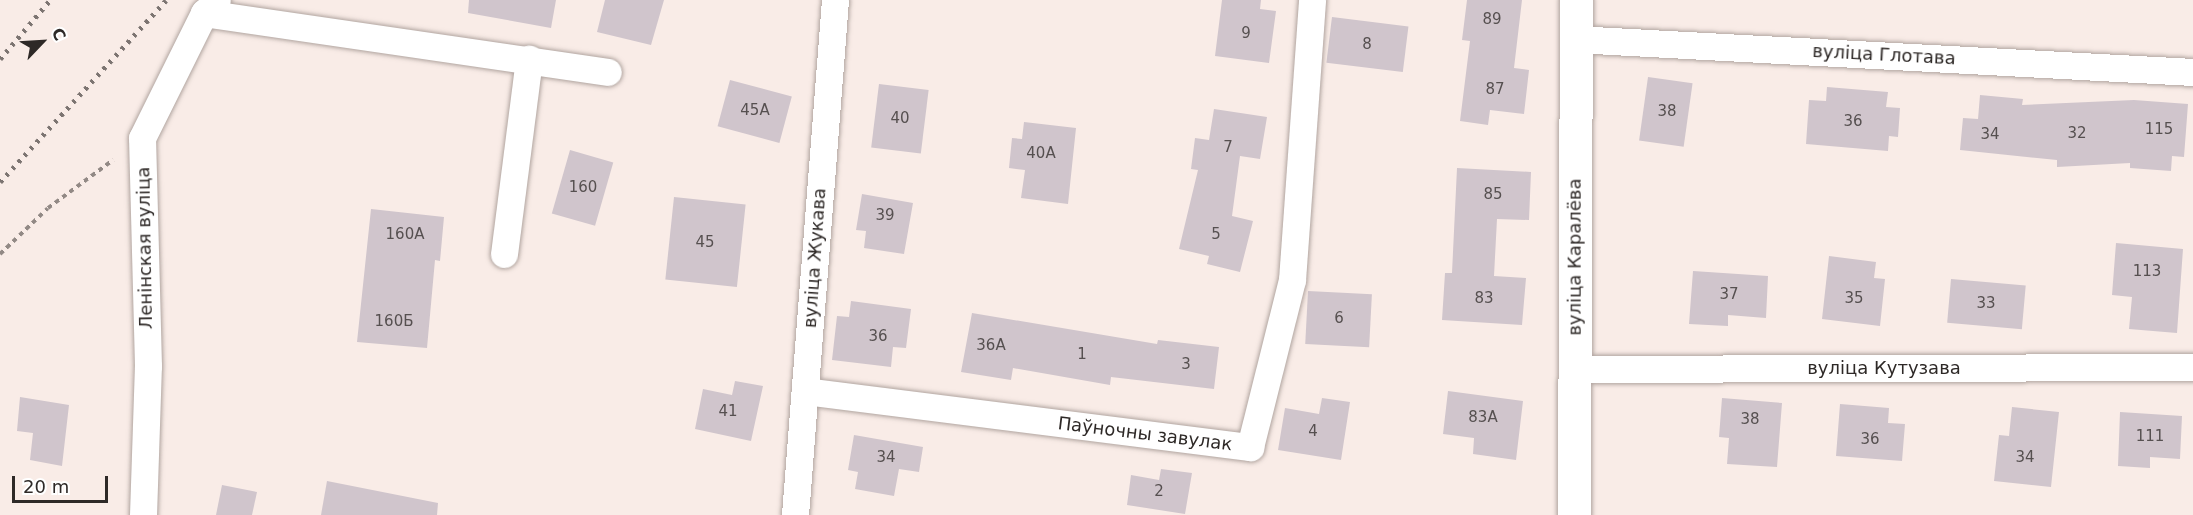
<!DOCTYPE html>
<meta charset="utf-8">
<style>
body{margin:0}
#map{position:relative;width:2193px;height:515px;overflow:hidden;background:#f9ece7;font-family:"DejaVu Sans",sans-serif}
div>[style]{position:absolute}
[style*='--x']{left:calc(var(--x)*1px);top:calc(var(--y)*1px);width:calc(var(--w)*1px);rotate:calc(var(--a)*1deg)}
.building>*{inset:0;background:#d0c5cc;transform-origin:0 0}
.path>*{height:4px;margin-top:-2px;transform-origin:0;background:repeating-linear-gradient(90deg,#928985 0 4.5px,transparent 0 9px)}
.roads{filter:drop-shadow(0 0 2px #b1a5a0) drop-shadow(0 0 2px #b1a5a0)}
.street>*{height:27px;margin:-13.5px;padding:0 13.5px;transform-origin:13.5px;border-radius:13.5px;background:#fff}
.secondary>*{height:33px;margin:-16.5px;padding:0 16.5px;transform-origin:16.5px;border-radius:16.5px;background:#fff}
.rail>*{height:4.5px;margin-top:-2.25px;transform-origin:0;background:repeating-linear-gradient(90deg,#7c7471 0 3px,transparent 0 9px)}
span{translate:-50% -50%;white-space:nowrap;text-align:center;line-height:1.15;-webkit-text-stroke:4.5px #fff;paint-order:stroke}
.number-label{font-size:15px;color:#565050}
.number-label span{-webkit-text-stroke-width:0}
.street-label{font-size:18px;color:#2e2927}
.north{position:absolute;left:12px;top:12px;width:60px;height:60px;-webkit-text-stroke:4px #fff;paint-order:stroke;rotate:65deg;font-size:16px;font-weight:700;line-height:24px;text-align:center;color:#2e2927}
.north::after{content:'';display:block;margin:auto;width:21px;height:27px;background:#2e2927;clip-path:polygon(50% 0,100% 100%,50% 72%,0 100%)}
.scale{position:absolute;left:12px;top:476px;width:96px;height:27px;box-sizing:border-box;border:3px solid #2e2927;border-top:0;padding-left:8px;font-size:18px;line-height:21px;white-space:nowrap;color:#2e2927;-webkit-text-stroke:4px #fff;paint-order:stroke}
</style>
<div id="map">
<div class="building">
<div style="clip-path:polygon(469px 0,556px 0,551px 28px,468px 13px)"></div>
<div style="clip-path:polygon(605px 0,664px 0,651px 45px,597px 32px)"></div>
<div style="clip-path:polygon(1222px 0,1261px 0,1260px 9px,1276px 11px,1269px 63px,1215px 56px)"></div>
<div style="clip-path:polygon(1467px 0,1522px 0,1514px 68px,1529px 70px,1524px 114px,1490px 110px,1488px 125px,1460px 121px,1470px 41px,1462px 40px)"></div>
<div style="left:1332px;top:17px;width:77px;height:46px;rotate:7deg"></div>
<div style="left:1648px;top:77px;width:45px;height:64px;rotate:8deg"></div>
<div style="left:730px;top:80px;width:64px;height:48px;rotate:15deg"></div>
<div style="left:879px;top:84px;width:50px;height:64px;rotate:7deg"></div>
<div style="clip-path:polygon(1827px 87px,1888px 92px,1886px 107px,1900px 108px,1898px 137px,1889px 136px,1888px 151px,1806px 144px,1809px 100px,1826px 101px)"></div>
<div style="clip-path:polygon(1980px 95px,2023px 99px,2022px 105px,2134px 100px,2188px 104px,2184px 157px,2172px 156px,2171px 171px,2130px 168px,2130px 163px,2057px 167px,2057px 160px,1960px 150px,1963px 118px,1978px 119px)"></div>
<div style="clip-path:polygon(1214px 109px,1267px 117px,1260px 159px,1240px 156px,1232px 216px,1253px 221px,1240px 272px,1207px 264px,1209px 256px,1179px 249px,1198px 170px,1191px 169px,1195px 138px,1209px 140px)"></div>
<div style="clip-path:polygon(1024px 122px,1076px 128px,1068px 204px,1021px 198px,1025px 170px,1009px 168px,1012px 138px,1022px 139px)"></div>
<div style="left:570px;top:150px;width:45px;height:66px;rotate:16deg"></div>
<div style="clip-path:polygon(1457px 168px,1531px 172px,1529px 220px,1497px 219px,1494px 276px,1526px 278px,1522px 325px,1442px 320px,1445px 273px,1452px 273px)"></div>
<div style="clip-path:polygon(862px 194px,913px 203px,904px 254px,864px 248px,866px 231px,856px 230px)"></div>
<div style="left:674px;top:197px;width:72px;height:83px;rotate:6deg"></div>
<div style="clip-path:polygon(371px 209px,444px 217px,440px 261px,435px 260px,427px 348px,357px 342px)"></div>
<div style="clip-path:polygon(2116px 243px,2183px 249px,2177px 333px,2129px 329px,2132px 297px,2112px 295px)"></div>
<div style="clip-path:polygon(1829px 256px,1876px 262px,1874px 278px,1885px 279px,1880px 326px,1822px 319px)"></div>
<div style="clip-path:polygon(1693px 271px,1768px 276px,1766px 318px,1728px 315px,1728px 326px,1689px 324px)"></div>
<div style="left:1951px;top:279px;width:75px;height:44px;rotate:5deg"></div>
<div style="left:1308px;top:291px;width:64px;height:53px;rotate:3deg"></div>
<div style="clip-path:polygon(851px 301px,911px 309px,906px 348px,893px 347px,891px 367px,832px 360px,837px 316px,849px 317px)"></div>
<div style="clip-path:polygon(972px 313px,1157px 344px,1158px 340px,1219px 347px,1214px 389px,1111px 377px,1110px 385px,1013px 368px,1011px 380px,961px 372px)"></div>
<div style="clip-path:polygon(735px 381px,763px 386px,751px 441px,695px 429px,703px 389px,732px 395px)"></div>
<div style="clip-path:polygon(1448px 391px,1523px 401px,1516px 460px,1473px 454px,1474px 438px,1443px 434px)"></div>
<div style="clip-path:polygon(20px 397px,69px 405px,62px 466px,30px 460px,33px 433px,17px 431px)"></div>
<div style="clip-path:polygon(1322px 398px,1350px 402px,1341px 460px,1278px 450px,1285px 408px,1319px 414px)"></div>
<div style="clip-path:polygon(1722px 398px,1782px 403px,1777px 467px,1727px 464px,1729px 438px,1719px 437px)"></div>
<div style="clip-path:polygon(1840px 404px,1889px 408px,1888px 423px,1905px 424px,1902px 461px,1836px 456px)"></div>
<div style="clip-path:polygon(2012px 407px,2059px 412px,2051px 487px,1994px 481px,1999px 435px,2009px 436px)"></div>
<div style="clip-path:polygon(2120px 412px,2182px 416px,2180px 459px,2150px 457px,2150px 468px,2118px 466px)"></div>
<div style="clip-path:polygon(854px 435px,923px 447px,919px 472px,899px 469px,894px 496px,855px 489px,858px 472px,848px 470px)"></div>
<div style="clip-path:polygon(1161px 469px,1192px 473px,1185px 514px,1127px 505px,1131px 475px,1159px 480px)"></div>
<div style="clip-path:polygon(327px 481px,438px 503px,437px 515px,321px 515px)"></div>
<div style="clip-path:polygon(222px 485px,257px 492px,252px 515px,216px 515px)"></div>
</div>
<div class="path">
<div style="--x:0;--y:254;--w:66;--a:-43.8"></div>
<div style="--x:48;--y:208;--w:81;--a:-36.4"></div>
</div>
<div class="roads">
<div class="street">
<div style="--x:204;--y:13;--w:408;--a:8.3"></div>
<div style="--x:1574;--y:39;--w:620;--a:3.05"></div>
<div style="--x:504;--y:254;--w:197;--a:-82.7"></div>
<div style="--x:1575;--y:369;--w:618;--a:-0.19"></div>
<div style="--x:805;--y:391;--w:449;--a:7.2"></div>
<div style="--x:1250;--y:447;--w:172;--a:-75.9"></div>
<div style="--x:1292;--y:280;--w:281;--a:-85.9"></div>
<div style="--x:143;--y:515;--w:149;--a:-88.1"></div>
<div style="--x:148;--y:366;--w:228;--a:-91.5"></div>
<div style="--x:142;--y:138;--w:140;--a:-63.6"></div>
<div style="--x:204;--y:13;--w:18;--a:-45"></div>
<div style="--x:795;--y:515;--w:517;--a:-85.56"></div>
</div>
<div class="secondary">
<div style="--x:1574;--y:515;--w:515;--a:-89.78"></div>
</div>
</div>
<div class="rail">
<div style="--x:0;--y:59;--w:77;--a:-49.7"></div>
<div style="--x:0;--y:182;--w:246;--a:-47.6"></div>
</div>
<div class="number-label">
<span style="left:1492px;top:20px">89</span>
<span style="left:1246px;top:34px">9</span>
<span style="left:1367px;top:45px">8</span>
<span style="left:1495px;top:90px">87</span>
<span style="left:755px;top:111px">45А</span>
<span style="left:1667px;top:112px">38</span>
<span style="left:900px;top:119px">40</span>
<span style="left:1853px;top:122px">36</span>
<span style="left:2159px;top:130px">115</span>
<span style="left:2077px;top:134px">32</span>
<span style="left:1990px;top:135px">34</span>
<span style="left:1228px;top:148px">7</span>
<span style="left:1041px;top:154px">40А</span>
<span style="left:583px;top:188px">160</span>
<span style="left:1493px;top:195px">85</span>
<span style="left:885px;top:216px">39</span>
<span style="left:405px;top:235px">160А</span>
<span style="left:1216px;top:235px">5</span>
<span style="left:705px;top:243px">45</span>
<span style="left:2147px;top:272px">113</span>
<span style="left:1729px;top:295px">37</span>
<span style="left:1484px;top:299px">83</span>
<span style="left:1854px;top:299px">35</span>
<span style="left:1986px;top:304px">33</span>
<span style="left:1339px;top:319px">6</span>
<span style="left:394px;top:322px">160Б</span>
<span style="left:878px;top:337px">36</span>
<span style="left:991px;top:346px">36А</span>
<span style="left:1082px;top:355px">1</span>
<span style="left:1186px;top:365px">3</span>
<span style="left:728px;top:412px">41</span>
<span style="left:1483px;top:418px">83А</span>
<span style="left:1750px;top:420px">38</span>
<span style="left:1313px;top:432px">4</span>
<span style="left:2150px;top:437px">111</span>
<span style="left:1870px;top:440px">36</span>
<span style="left:886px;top:458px">34</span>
<span style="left:2025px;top:458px">34</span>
<span style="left:1159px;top:492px">2</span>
</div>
<div class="street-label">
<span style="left:1884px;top:55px;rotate:3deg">вуліца Глотава</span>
<span style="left:145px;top:248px;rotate:-91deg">Ленінская вуліца</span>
<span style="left:1575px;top:257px;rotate:-90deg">вуліца Каралёва</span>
<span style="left:815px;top:258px;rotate:-86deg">вуліца Жукава</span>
<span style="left:1884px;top:368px">вуліца Кутузава</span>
<span style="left:1145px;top:434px;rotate:7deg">Паўночны завулак</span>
</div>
<div class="north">С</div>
<div class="scale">20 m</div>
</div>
